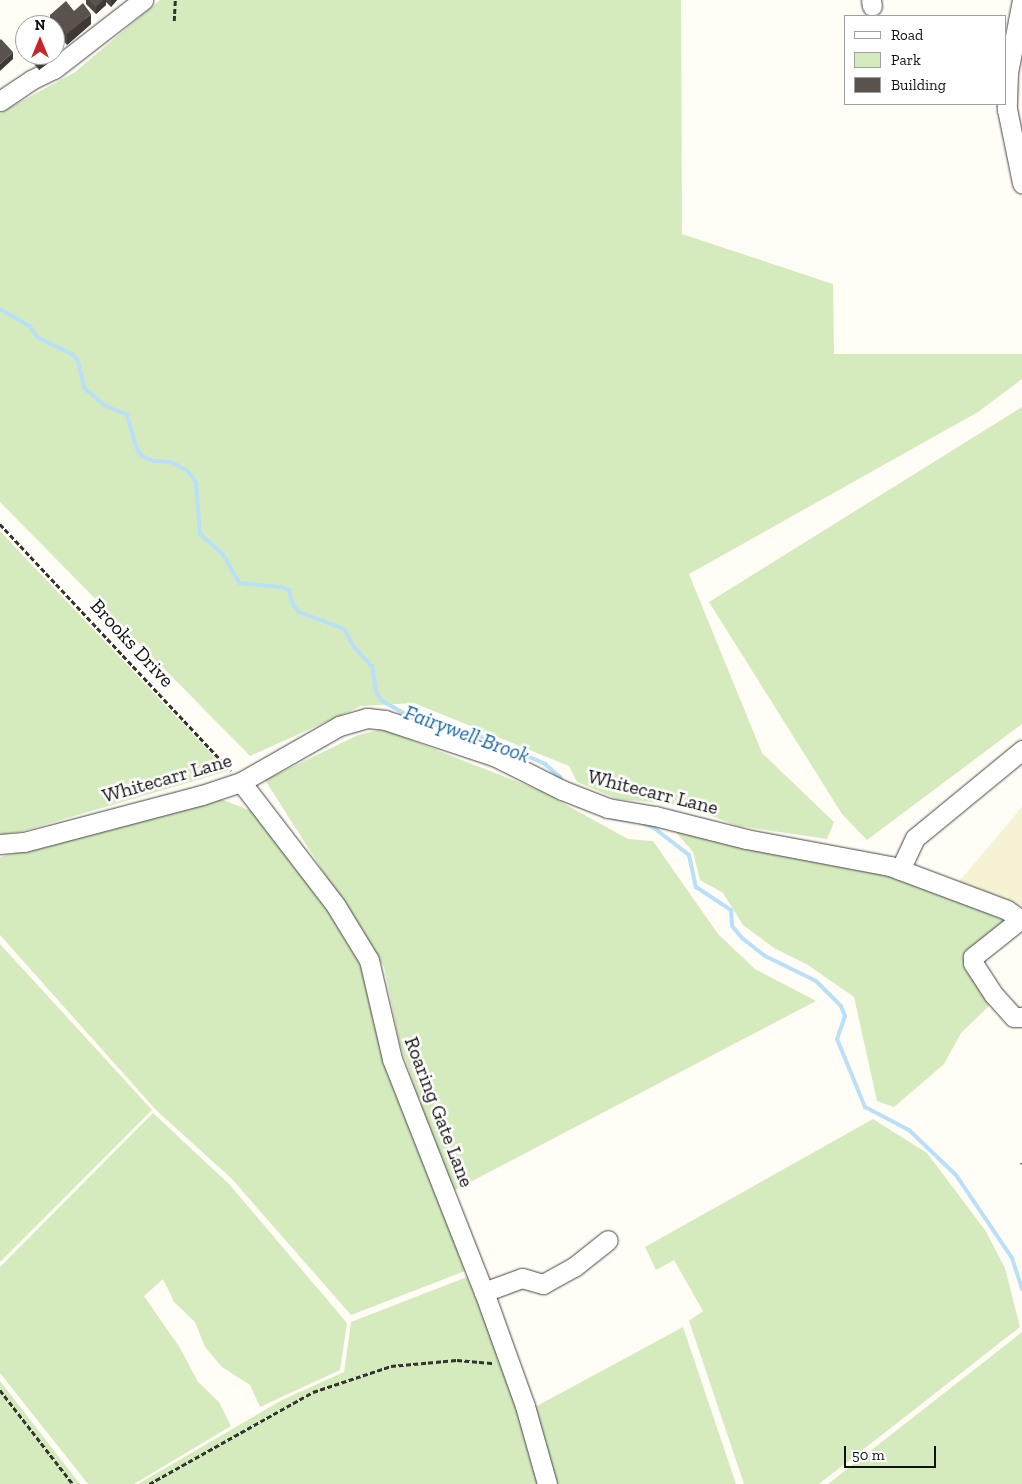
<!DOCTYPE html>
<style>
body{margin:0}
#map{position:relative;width:1022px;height:1484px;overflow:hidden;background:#fffdf5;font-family:"Zilla Slab",serif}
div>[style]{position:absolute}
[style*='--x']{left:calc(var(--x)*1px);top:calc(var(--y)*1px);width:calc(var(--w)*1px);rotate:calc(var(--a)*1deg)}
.farmland>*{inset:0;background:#f6f3d4}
.green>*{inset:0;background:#d5ebbd}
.stream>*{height:4px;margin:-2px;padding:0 2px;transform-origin:2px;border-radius:2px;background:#b9e0f7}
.path>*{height:2.5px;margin-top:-1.25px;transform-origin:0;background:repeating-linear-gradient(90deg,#333 0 5px,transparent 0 7.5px)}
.roads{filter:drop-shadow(0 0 1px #444) drop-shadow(0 0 1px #444)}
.minor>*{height:19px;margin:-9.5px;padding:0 9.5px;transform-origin:9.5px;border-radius:9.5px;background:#fff}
.wall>*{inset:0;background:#4d4742}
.shaded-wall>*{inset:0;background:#3f3936}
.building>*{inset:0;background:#5a524d}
span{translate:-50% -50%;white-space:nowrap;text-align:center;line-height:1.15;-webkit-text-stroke:5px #fff;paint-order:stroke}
.street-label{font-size:20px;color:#111}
.water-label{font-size:21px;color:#1768a6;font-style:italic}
.legend{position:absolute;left:844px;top:15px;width:162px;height:90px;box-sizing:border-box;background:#fff;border:1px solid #a0a0a0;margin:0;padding:6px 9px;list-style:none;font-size:15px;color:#111}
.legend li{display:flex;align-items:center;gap:10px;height:25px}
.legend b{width:25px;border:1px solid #a0a0a0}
.north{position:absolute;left:15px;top:15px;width:50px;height:50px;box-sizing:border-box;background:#fff;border:1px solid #a0a0a0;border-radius:50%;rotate:0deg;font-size:14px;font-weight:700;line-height:20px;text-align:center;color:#111}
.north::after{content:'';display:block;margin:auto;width:18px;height:22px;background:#c4262e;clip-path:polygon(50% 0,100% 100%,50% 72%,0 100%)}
.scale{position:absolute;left:844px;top:1446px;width:92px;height:22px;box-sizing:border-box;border:2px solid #111;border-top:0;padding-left:6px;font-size:15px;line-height:18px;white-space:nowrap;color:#111;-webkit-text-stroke:4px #fff;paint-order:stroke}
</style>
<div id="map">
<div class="farmland">
<div style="clip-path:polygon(1022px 807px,1022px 906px,956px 885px)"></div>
</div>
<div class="green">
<div style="clip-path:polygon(160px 0,681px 0,682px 234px,833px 284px,834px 354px,1022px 354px,1022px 379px,978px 412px,689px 574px,762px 753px,834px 822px,827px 839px,738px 826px,683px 805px,617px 799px,577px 782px,569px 766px,414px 703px,361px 706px,250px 756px,0 502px,0 113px,75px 72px)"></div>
<div style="clip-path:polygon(1022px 407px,1022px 724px,867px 840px,842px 814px,709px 602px)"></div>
<div style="clip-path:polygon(0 531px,13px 545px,228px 771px,20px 832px,0 834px)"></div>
<div style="clip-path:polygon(383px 729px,541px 791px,628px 839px,653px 841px,718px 934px,755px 969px,816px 1001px,451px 1192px,400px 1045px,384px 967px,265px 780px,358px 735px)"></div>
<div style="clip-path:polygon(221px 799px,256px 813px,329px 913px,364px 970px,465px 1271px,351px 1315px,232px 1179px,156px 1110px,0 935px,0 857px)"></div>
<div style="clip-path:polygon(667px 822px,894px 874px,1007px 919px,964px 959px,994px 1001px,961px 1033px,944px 1064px,894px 1107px,877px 1101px,854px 997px,808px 965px,774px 948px,743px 925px,723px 893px,700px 880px,693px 852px)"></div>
<div style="clip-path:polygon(0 944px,152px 1110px,0 1262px)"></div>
<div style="clip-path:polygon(153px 1113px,229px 1184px,347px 1323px,340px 1370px,260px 1407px,250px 1385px,222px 1367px,205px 1347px,195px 1322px,174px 1302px,163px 1279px,144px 1296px,180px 1348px,198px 1382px,219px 1402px,231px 1426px,134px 1484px,88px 1484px,0 1373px,0 1267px)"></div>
<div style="clip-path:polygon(873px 1119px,927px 1153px,985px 1230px,1005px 1268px,1020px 1327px,819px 1484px,744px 1484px,689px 1321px,703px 1311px,674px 1260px,656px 1270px,645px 1247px)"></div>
<div style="clip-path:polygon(467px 1277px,510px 1382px,540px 1484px,138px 1484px,282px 1400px,344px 1372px,351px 1322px)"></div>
<div style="clip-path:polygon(683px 1327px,736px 1484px,554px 1484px,535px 1407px)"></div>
<div style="clip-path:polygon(1022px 1332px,1022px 1484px,828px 1484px)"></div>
<div style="clip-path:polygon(0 1381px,80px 1484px,0 1484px)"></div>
</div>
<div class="stream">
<div style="--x:0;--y:309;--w:34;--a:30"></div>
<div style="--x:30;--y:326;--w:13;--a:58"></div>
<div style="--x:37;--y:337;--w:39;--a:26"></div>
<div style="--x:72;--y:354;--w:9;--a:49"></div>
<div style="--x:78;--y:361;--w:28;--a:77"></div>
<div style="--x:84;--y:388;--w:26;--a:40"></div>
<div style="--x:104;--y:405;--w:25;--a:23"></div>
<div style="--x:127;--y:415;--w:33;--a:74"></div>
<div style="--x:136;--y:447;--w:11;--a:56"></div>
<div style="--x:142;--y:456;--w:13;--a:23"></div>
<div style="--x:154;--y:461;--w:17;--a:3"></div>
<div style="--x:171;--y:462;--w:19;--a:28"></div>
<div style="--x:188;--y:471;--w:14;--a:56"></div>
<div style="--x:196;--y:483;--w:51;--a:85.5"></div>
<div style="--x:200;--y:534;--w:30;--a:41"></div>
<div style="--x:223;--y:554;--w:33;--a:61"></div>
<div style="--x:239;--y:583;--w:42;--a:5.4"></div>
<div style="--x:281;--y:587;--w:9;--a:21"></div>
<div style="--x:289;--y:590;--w:16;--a:75"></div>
<div style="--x:293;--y:605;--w:9;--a:49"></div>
<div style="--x:299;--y:612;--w:48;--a:20.7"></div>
<div style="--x:344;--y:629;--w:21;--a:61"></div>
<div style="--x:354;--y:647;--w:26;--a:47"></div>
<div style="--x:372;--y:666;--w:26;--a:81"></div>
<div style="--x:376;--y:692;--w:11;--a:56"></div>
<div style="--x:382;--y:701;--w:31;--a:29"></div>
<div style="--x:409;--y:716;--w:81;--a:15.8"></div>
<div style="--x:487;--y:738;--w:64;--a:24.1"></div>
<div style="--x:545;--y:764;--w:20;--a:41"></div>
<div style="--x:560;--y:777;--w:6;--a:72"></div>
<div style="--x:613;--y:818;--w:20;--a:9"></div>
<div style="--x:640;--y:822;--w:15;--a:23"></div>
<div style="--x:654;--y:828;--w:44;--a:37.6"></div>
<div style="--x:689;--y:855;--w:33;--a:78"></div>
<div style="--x:696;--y:887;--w:42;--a:33.3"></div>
<div style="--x:731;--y:910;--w:16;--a:86"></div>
<div style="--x:732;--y:926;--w:16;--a:50"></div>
<div style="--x:742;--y:938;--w:29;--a:38"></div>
<div style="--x:765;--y:956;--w:57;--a:26.1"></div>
<div style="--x:816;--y:981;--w:35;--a:45"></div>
<div style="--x:841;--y:1006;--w:11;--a:68"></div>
<div style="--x:845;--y:1016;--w:24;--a:109"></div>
<div style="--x:837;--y:1039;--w:74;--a:67.6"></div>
<div style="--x:865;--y:1107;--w:50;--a:27.6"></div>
<div style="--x:909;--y:1130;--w:65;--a:43.8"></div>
<div style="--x:956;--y:1175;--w:100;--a:56"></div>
<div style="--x:1012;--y:1258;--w:33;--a:72"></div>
</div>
<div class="path">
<div style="--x:174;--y:21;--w:21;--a:-87"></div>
<div style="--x:0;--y:524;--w:338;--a:46.9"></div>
<div style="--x:1022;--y:1163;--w:1;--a:90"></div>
<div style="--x:0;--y:1390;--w:119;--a:52.2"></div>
<div style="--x:149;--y:1484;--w:188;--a:-29.3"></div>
<div style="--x:313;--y:1392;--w:82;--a:-18.4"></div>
<div style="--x:391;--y:1366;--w:66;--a:-5.2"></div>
<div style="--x:457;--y:1360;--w:37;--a:5"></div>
</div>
<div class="roads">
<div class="minor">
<div style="--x:871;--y:0;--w:6;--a:81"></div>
<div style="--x:1022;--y:0;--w:74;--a:100.9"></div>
<div style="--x:1008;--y:73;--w:36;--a:92"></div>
<div style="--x:1007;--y:109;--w:76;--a:78.5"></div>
<div style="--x:0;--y:101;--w:37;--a:-34"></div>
<div style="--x:31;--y:80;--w:25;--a:-26"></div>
<div style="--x:54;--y:69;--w:113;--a:-37.8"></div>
<div style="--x:241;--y:782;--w:156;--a:52.5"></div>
<div style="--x:336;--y:906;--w:63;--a:58.6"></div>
<div style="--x:369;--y:960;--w:102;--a:76.9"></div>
<div style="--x:392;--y:1059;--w:251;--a:68.5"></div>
<div style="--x:484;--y:1292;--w:121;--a:70.2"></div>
<div style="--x:525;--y:1406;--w:81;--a:74.2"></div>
<div style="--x:0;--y:844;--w:24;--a:-5"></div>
<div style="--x:24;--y:842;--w:184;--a:-14.8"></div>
<div style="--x:202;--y:795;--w:41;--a:-18.4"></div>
<div style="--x:241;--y:782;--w:113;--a:-29.7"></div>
<div style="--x:339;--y:726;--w:29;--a:-16"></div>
<div style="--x:367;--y:718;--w:18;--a:6"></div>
<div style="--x:385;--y:720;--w:115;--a:18.3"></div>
<div style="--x:494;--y:756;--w:76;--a:26.6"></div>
<div style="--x:562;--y:790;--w:49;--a:21.4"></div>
<div style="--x:608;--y:808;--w:48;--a:9.7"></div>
<div style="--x:655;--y:816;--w:94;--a:14.2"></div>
<div style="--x:746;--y:839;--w:147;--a:10.6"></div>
<div style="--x:890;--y:866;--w:125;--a:20.6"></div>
<div style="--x:1007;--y:910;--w:16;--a:35"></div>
<div style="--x:900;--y:870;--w:35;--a:-65"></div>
<div style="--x:915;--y:838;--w:139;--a:-39.4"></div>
<div style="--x:1022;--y:918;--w:63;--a:141.5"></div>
<div style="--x:973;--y:957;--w:6;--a:90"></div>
<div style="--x:973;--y:963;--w:38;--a:57"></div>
<div style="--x:994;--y:995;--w:30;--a:48"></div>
<div style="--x:1014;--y:1017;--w:8;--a:0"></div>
<div style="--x:484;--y:1292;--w:40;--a:-20.2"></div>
<div style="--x:522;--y:1278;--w:22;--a:16"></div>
<div style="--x:543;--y:1284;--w:35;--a:-29"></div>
<div style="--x:574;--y:1267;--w:43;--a:-38.5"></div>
</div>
</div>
<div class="wall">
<div style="clip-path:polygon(86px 0,117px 0,111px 7px,106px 2px,106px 5px,96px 14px,86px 4px)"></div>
<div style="clip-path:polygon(74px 11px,91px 24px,67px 45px,55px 31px,55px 25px,50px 25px,50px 15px)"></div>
<div style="clip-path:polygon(27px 55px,55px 55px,56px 57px,39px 70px)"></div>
</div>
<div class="shaded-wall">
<div style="clip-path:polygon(103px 0,106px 0,106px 5px,96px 14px,96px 7px)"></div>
<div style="clip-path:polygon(111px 0,117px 0,111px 7px)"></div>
<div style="clip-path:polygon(91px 14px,91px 24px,67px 45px,67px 34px)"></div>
<div style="clip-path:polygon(56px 50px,56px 57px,39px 70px,39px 63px,49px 55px,55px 55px,55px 51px)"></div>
<div style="clip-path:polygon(13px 52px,13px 59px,0 71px,0 64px)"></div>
</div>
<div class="building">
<div style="clip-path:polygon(89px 0,103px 0,96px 7px)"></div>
<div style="clip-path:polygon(66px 1px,74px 11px,83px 3px,91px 14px,67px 34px,50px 15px)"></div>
<div style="clip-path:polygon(1px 39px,13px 52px,0 64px,0 40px)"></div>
<div style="clip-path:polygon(33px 55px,49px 55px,39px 63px)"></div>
</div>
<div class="street-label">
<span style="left:132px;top:643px;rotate:47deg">Brooks Drive</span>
<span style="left:167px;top:778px;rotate:-16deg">Whitecarr Lane</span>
<span style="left:653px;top:792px;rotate:14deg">Whitecarr Lane</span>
<span style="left:439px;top:1112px;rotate:69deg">Roaring Gate Lane</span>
</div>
<div class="water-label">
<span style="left:467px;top:734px;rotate:20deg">Fairywell Brook</span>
</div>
<ul class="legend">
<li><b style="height:6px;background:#fff"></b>Road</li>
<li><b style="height:14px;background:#d5ebbd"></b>Park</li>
<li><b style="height:14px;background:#5a524d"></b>Building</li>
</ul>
<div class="north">N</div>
<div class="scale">50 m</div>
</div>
